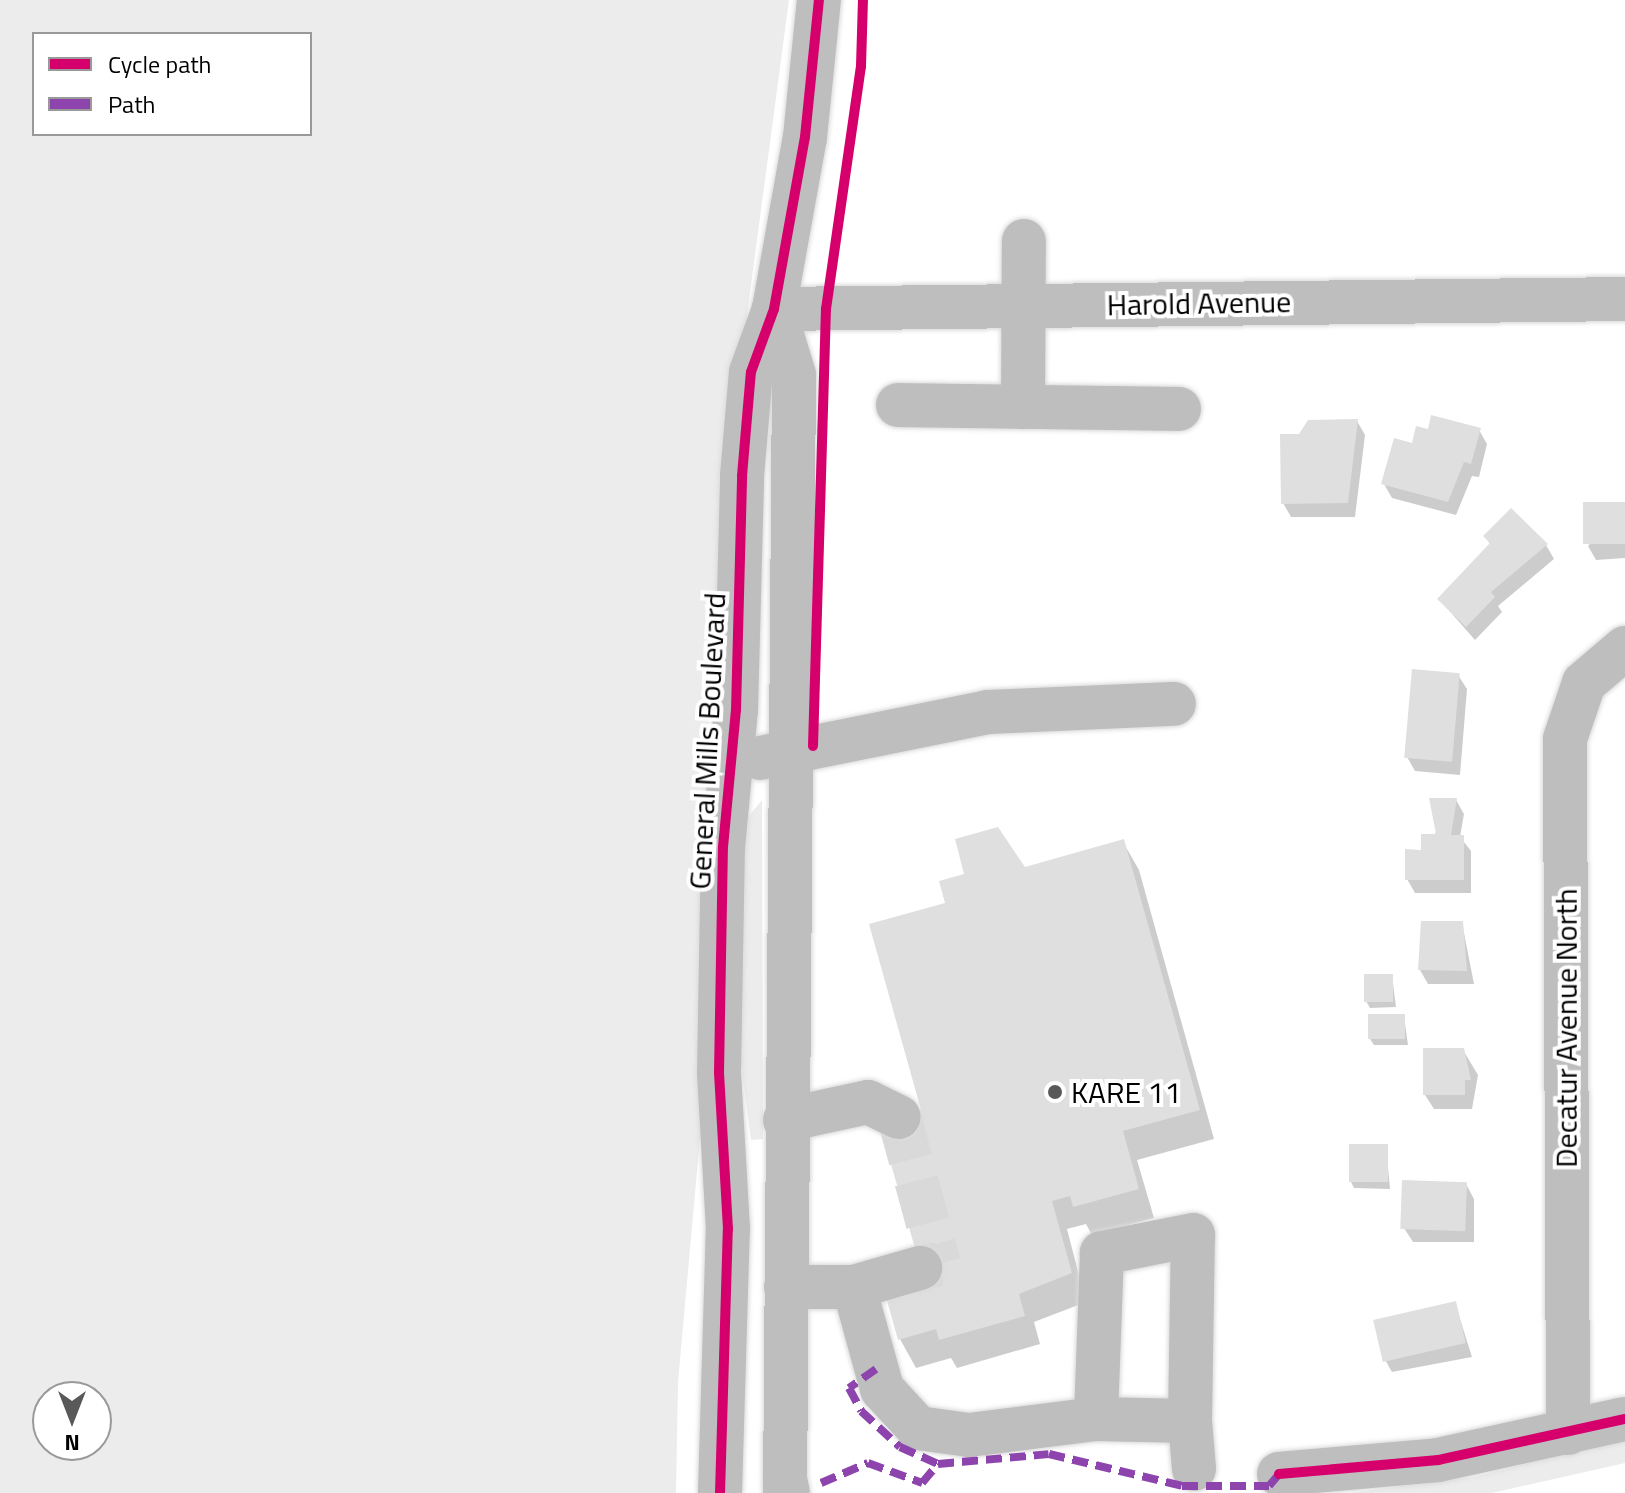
<!DOCTYPE html>
<style>
body{margin:0}
#map{position:relative;width:1625px;height:1493px;overflow:hidden;background:#fff;font-family:"Titillium Web",sans-serif}
div>[style]{position:absolute}
[style*='--x']{left:calc(var(--x)*1px);top:calc(var(--y)*1px);width:calc(var(--w)*1px);rotate:calc(var(--a)*1deg)}
.green>*{inset:0;background:#ececec}
.shadow>*{inset:0;background:#0003}
.building>*{inset:0;background:#dfdfdf;transform-origin:0 0}
.minor-tunnel>*{height:44px;margin-top:-22px;transform-origin:0;background:repeating-linear-gradient(90deg,#d9d9d9 0 44px,transparent 0 66px)}
.roads{filter:drop-shadow(0 0 2px #dbdbdb) drop-shadow(0 0 2px #dbdbdb)}
.minor>*{height:44px;margin:-22px;padding:0 22px;transform-origin:22px;border-radius:22px;background:#bebebe}
.highway>*{height:44px;margin:-22px;padding:0 22px;transform-origin:22px;border-radius:22px;background:#bebebe}
.quiet>*{height:8px;margin-top:-4px;transform-origin:0;background:repeating-linear-gradient(90deg,#8e44ad 0 16px,transparent 0 24px)}
.cycleway>*{height:10px;margin:-5px;padding:0 5px;transform-origin:5px;border-radius:5px;background:#d6006c}
.dots>*{width:22px;height:22px;translate:-50% -50%;box-sizing:border-box;border:4px solid #fff;border-radius:50%}
span{translate:-50% -50%;white-space:nowrap;text-align:center;line-height:1.15;-webkit-text-stroke:8px #fff;paint-order:stroke}
.street-label{font-size:30px;color:#000}
.poi-label{font-size:30px;color:#000}
.left{translate:0 -50%;text-align:left}
.legend{position:absolute;left:32px;top:32px;width:280px;height:104px;box-sizing:border-box;background:#fff;border:2px solid #999;margin:0;padding:10px 14px;list-style:none;font-size:24px;color:#000}
.legend li{display:flex;align-items:center;gap:16px;height:40px}
.legend b{width:40px;border:2px solid #999}
.north{position:absolute;left:32px;top:1381px;width:80px;height:80px;box-sizing:border-box;background:#fff;border:2px solid #999;border-radius:50%;rotate:180deg;font-size:22px;font-weight:700;line-height:32px;text-align:center;color:#000}
.north::after{content:'';display:block;margin:auto;width:28px;height:36px;background:#595959;clip-path:polygon(50% 0,100% 100%,50% 72%,0 100%)}
</style>
<div id="map">
<div class="green">
<div style="clip-path:polygon(evenodd,0 0,789px 0,727px 465px,709px 708px,701px 1127px,678px 1382px,676px 1493px,0 1493px,0 0,34px 34px,310px 34px,310px 134px,34px 134px,34px 34px,0 0,48px 1397px,96px 1397px,96px 1445px,48px 1445px,48px 1397px)"></div>
<div style="clip-path:polygon(762px 800px,763px 1139px,751px 1140px,741px 1064px,742px 867px,748px 817px)"></div>
<div style="clip-path:polygon(1625px 1439px,1625px 1463px,1492px 1493px,1350px 1493px,1474px 1477px)"></div>
</div>
<div class="shadow">
<div style="clip-path:polygon(1357px 421px,1365px 435px,1355px 517px,1291px 517px,1283px 503px,1300px 436px)"></div>
<div style="clip-path:polygon(1479px 430px,1487px 444px,1479px 477px,1472px 476px,1456px 515px,1392px 498px,1384px 484px,1429px 431px)"></div>
<div style="clip-path:polygon(1625px 504px,1625px 558px,1596px 560px,1588px 546px)"></div>
<div style="clip-path:polygon(1486px 537px,1546px 545px,1554px 559px,1498px 606px,1502px 612px,1475px 640px,1439px 599px,1491px 546px)"></div>
<div style="clip-path:polygon(1458px 675px,1467px 689px,1460px 775px,1415px 771px,1407px 757px)"></div>
<div style="clip-path:polygon(1456px 800px,1464px 814px,1460px 837px,1471px 851px,1471px 893px,1415px 893px,1407px 879px)"></div>
<div style="clip-path:polygon(1123px 842px,1139px 870px,1214px 1139px,1137px 1160px,1154px 1218px,1092px 1235px,1086px 1224px,1067px 1229px,1086px 1302px,1034px 1322px,1040px 1344px,957px 1368px,951px 1358px,916px 1368px,900px 1339px,928px 1288px,924px 1112px,948px 904px,1024px 870px)"></div>
<div style="clip-path:polygon(1462px 923px,1474px 984px,1428px 984px,1420px 970px)"></div>
<div style="clip-path:polygon(1392px 976px,1396px 1007px,1370px 1008px,1366px 1001px)"></div>
<div style="clip-path:polygon(1404px 1016px,1408px 1045px,1374px 1045px,1370px 1039px)"></div>
<div style="clip-path:polygon(1463px 1050px,1478px 1075px,1472px 1109px,1434px 1109px,1425px 1095px)"></div>
<div style="clip-path:polygon(1386px 1146px,1390px 1189px,1354px 1188px,1351px 1182px)"></div>
<div style="clip-path:polygon(1466px 1184px,1474px 1199px,1474px 1242px,1413px 1242px,1404px 1228px)"></div>
<div style="clip-path:polygon(1455px 1303px,1472px 1357px,1392px 1372px,1384px 1358px)"></div>
</div>
<div class="building">
<div style="clip-path:polygon(1431px 415px,1481px 428px,1471px 464px,1464px 462px,1448px 502px,1381px 484px,1394px 438px,1412px 443px,1416px 426px,1428px 429px)"></div>
<div style="clip-path:polygon(1358px 419px,1348px 503px,1281px 504px,1280px 434px,1299px 434px,1308px 420px)"></div>
<div style="left:1625px;top:502px;width:42px;height:42px;rotate:90deg"></div>
<div style="clip-path:polygon(1511px 508px,1548px 544px,1491px 592px,1495px 597px,1466px 627px,1437px 599px,1490px 543px,1483px 536px)"></div>
<div style="left:1412px;top:669px;width:48px;height:89px;rotate:5deg"></div>
<div style="clip-path:polygon(1429px 798px,1457px 798px,1451px 835px,1464px 835px,1464px 880px,1405px 880px,1405px 849px,1421px 850px,1421px 834px,1436px 834px)"></div>
<div style="clip-path:polygon(998px 827px,1025px 867px,1124px 839px,1200px 1110px,1123px 1131px,1139px 1189px,1073px 1207px,1070px 1196px,1052px 1201px,1072px 1273px,1019px 1294px,1025px 1316px,939px 1340px,936px 1329px,898px 1340px,886px 1297px,926px 1287px,879px 1122px,921px 1110px,869px 924px,945px 903px,939px 881px,964px 874px,955px 839px)"></div>
<div style="clip-path:polygon(1421px 921px,1463px 921px,1467px 971px,1418px 970px)"></div>
<div style="left:1364px;top:974px;width:29px;height:28px"></div>
<div style="left:1368px;top:1014px;width:37px;height:25px"></div>
<div style="clip-path:polygon(1423px 1048px,1464px 1048px,1471px 1080px,1465px 1080px,1465px 1095px,1423px 1095px)"></div>
<div style="left:1349px;top:1144px;width:39px;height:38px"></div>
<div style="left:1402px;top:1180px;width:65px;height:49px;rotate:2deg"></div>
<div style="left:1456px;top:1301px;width:43px;height:85px;rotate:77deg"></div>
</div>
<div class="minor-tunnel">
<div style="--x:899;--y:1117;--w:152;--a:74.8"></div>
<div style="--x:939;--y:1264;--w:19;--a:168"></div>
</div>
<div class="roads">
<div class="minor">
<div style="--x:774;--y:309;--w:69;--a:73.1"></div>
<div style="--x:794;--y:375;--w:1118;--a:90.46"></div>
<div style="--x:774;--y:309;--w:851;--a:-0.67"></div>
<div style="--x:898;--y:405;--w:281;--a:0.8"></div>
<div style="--x:1023;--y:407;--w:166;--a:-89.7"></div>
<div style="--x:760;--y:758;--w:233;--a:-11.4"></div>
<div style="--x:988;--y:712;--w:186;--a:-2.5"></div>
<div style="--x:785;--y:1120;--w:85;--a:-12.2"></div>
<div style="--x:868;--y:1102;--w:34;--a:26"></div>
<div style="--x:786;--y:1287;--w:68;--a:0"></div>
<div style="--x:854;--y:1287;--w:69;--a:-16.1"></div>
<div style="--x:854;--y:1287;--w:106;--a:74.6"></div>
<div style="--x:882;--y:1389;--w:53;--a:47.3"></div>
<div style="--x:918;--y:1428;--w:51;--a:7.8"></div>
<div style="--x:969;--y:1435;--w:128;--a:-7.2"></div>
<div style="--x:1096;--y:1419;--w:94;--a:1.2"></div>
<div style="--x:1190;--y:1421;--w:186;--a:-89.1"></div>
<div style="--x:1193;--y:1235;--w:93;--a:168.8"></div>
<div style="--x:1102;--y:1253;--w:166;--a:92.1"></div>
<div style="--x:1190;--y:1421;--w:48;--a:85.2"></div>
<div style="--x:1568;--y:1433;--w:694;--a:-90.25"></div>
<div style="--x:1565;--y:739;--w:59;--a:-71.3"></div>
<div style="--x:1584;--y:683;--w:54;--a:-40.5"></div>
<div style="--x:1279;--y:1474;--w:160;--a:-5"></div>
<div style="--x:1438;--y:1460;--w:191;--a:-12.4"></div>
<div style="--x:720;--y:1493;--w:264;--a:-88.3"></div>
<div style="--x:728;--y:1229;--w:156;--a:-93.3"></div>
<div style="--x:719;--y:1073;--w:226;--a:-89"></div>
<div style="--x:723;--y:847;--w:138;--a:-84.6"></div>
<div style="--x:736;--y:710;--w:234;--a:-88.5"></div>
<div style="--x:742;--y:476;--w:104;--a:-85.1"></div>
<div style="--x:751;--y:372;--w:67;--a:-69.9"></div>
<div style="--x:774;--y:309;--w:175;--a:-79.8"></div>
<div style="--x:805;--y:137;--w:138;--a:-84.2"></div>
</div>
<div class="highway">
<div style="--x:785;--y:1479;--w:14;--a:78"></div>
</div>
</div>
<div class="quiet">
<div style="--x:876;--y:1369;--w:33;--a:145"></div>
<div style="--x:849;--y:1388;--w:26;--a:62"></div>
<div style="--x:861;--y:1411;--w:53;--a:42.7"></div>
<div style="--x:900;--y:1447;--w:42;--a:24.1"></div>
<div style="--x:938;--y:1464;--w:111;--a:-5.1"></div>
<div style="--x:1049;--y:1454;--w:137;--a:13.5"></div>
<div style="--x:1182;--y:1486;--w:87;--a:0"></div>
<div style="--x:1269;--y:1486;--w:16;--a:-50"></div>
<div style="--x:821;--y:1483;--w:51;--a:-23.1"></div>
<div style="--x:868;--y:1463;--w:58;--a:20.3"></div>
<div style="--x:922;--y:1483;--w:25;--a:-50"></div>
</div>
<div class="cycleway">
<div style="--x:813;--y:746;--w:437;--a:-88.3"></div>
<div style="--x:826;--y:309;--w:246;--a:-81.8"></div>
<div style="--x:861;--y:66;--w:66;--a:-88.3"></div>
<div style="--x:1279;--y:1474;--w:160;--a:-5"></div>
<div style="--x:1438;--y:1460;--w:191;--a:-12.4"></div>
<div style="--x:720;--y:1493;--w:264;--a:-88.3"></div>
<div style="--x:728;--y:1229;--w:156;--a:-93.3"></div>
<div style="--x:719;--y:1073;--w:226;--a:-89"></div>
<div style="--x:723;--y:847;--w:138;--a:-84.6"></div>
<div style="--x:736;--y:710;--w:234;--a:-88.5"></div>
<div style="--x:742;--y:476;--w:104;--a:-85.1"></div>
<div style="--x:751;--y:372;--w:67;--a:-69.9"></div>
<div style="--x:774;--y:309;--w:175;--a:-79.8"></div>
<div style="--x:805;--y:137;--w:138;--a:-84.2"></div>
</div>
<div class="dots">
<div style="left:1055px;top:1092px;background:#595959"></div>
</div>
<div class="street-label">
<span style="left:1199px;top:303px;rotate:-1deg">Harold Avenue</span>
<span style="left:707px;top:741px;rotate:-87deg">General Mills Boulevard</span>
<span style="left:1566px;top:1028px;rotate:-90deg">Decatur Avenue North</span>
</div>
<div class="poi-label">
<span class="left" style="left:1071px;top:1092px">KARE 11</span>
</div>
<ul class="legend">
<li><b style="height:10px;background:#d6006c"></b>Cycle path</li>
<li><b style="height:10px;background:#8e44ad"></b>Path</li>
</ul>
<div class="north">N</div>
</div>
